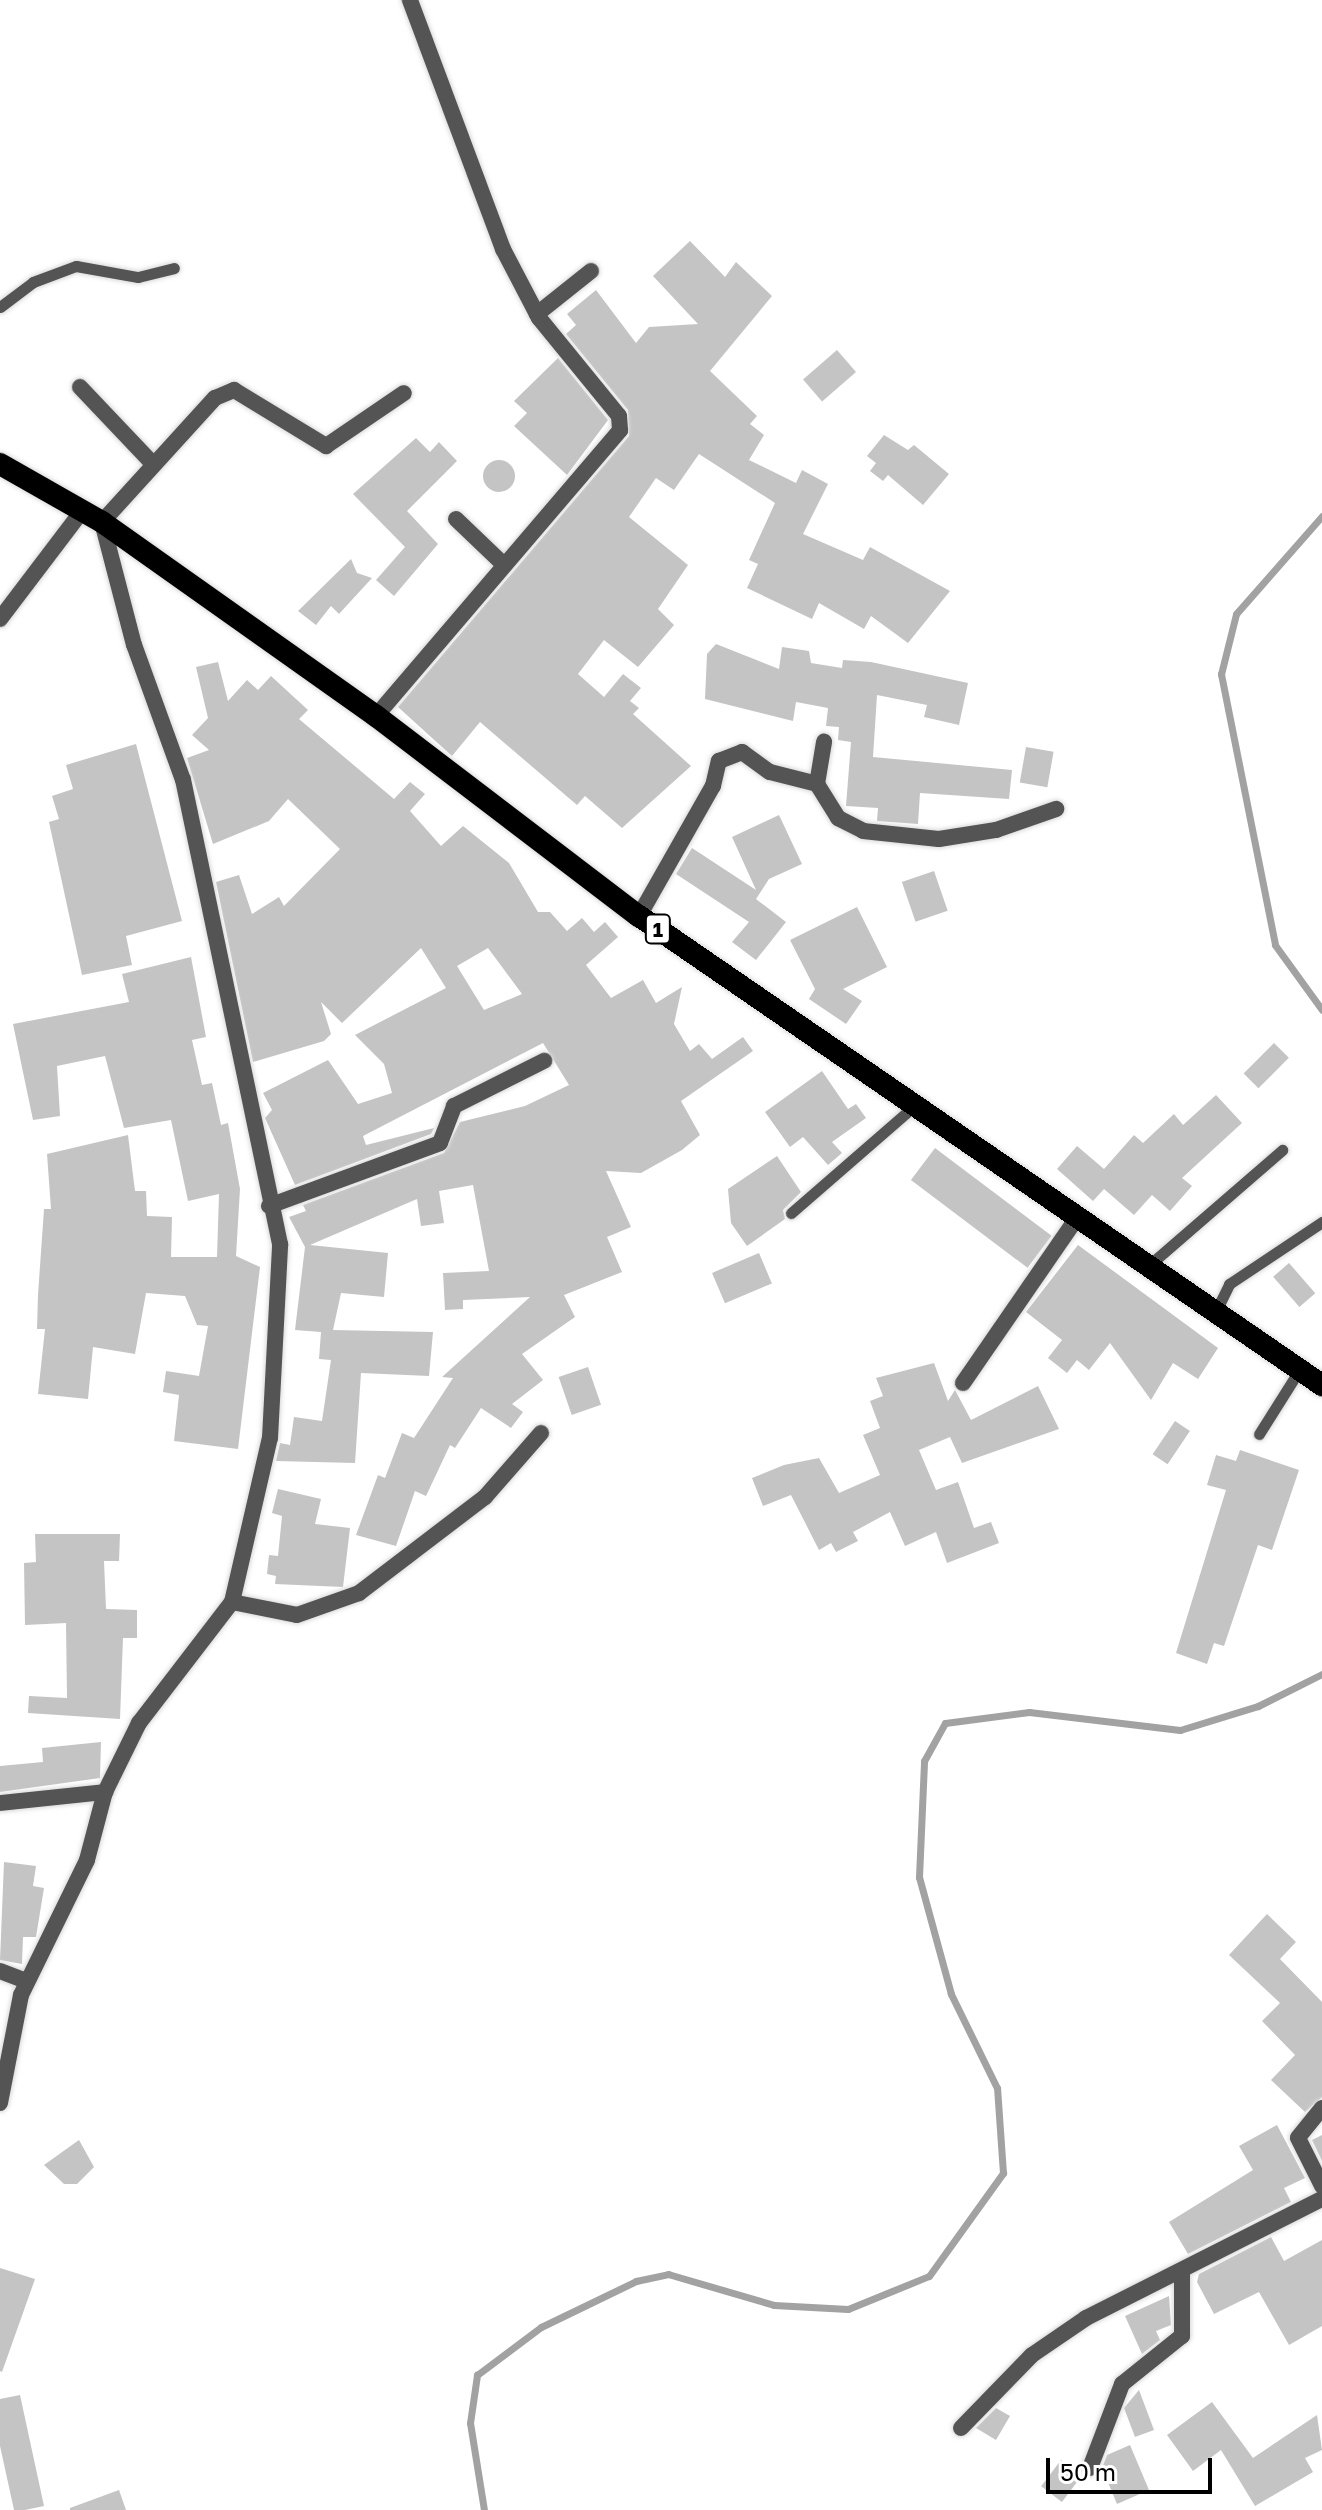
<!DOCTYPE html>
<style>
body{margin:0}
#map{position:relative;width:1322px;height:2510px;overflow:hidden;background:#fff;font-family:"Golos Text",sans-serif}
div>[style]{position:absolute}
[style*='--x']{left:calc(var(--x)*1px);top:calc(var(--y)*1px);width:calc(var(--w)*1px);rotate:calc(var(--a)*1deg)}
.stream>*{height:7px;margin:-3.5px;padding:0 3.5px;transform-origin:3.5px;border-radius:3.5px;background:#a2a2a2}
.building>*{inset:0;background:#c4c4c4;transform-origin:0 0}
.round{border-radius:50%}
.roads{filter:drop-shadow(0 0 2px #dbdbdb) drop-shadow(0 0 2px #dbdbdb)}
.service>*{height:11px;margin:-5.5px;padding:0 5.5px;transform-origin:5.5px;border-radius:5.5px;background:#545454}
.minor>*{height:16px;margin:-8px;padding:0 8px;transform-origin:8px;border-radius:8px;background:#545454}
.trunk>*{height:22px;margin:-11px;padding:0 11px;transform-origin:11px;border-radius:11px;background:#000}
span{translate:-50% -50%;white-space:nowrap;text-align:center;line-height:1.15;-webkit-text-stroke:6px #fff;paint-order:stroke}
.shield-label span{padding:2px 6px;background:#fff;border:2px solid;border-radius:6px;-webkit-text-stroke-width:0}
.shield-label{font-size:20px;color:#000;font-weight:700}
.scale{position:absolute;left:1046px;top:2458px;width:166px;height:36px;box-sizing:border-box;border:4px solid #000;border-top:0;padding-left:10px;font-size:24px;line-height:28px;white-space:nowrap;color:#000;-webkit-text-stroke:6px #fff;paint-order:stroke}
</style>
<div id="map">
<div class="stream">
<div style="--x:1322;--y:516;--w:130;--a:131.3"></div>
<div style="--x:1236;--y:614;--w:62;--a:104"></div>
<div style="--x:1221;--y:674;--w:276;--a:78.7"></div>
<div style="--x:1275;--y:945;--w:80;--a:54.1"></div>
<div style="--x:484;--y:2510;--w:88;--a:-99.1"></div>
<div style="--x:470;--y:2423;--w:49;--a:-81.7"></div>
<div style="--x:477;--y:2375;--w:80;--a:-36.9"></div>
<div style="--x:541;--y:2327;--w:106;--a:-25.8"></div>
<div style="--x:636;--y:2281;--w:33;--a:-12"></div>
<div style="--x:668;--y:2274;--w:110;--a:16.3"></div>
<div style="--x:774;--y:2305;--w:74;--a:3.1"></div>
<div style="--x:848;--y:2309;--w:87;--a:-22.2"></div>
<div style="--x:929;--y:2276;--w:127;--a:-54.3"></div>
<div style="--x:1003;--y:2173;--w:85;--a:-94"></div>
<div style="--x:997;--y:2088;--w:105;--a:-116.1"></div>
<div style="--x:951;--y:1994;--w:121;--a:-105.3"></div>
<div style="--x:919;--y:1877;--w:116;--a:-87.5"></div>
<div style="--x:924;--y:1761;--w:43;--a:-61.1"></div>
<div style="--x:945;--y:1723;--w:85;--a:-7.5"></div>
<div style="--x:1029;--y:1712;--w:152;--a:6.8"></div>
<div style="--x:1180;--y:1730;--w:82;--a:-17.1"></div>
<div style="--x:1258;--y:1706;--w:72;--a:-26.6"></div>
</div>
<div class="building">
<div style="clip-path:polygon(690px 241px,725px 277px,736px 262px,772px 296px,710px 371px,757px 416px,750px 424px,764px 435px,749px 460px,796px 483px,802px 470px,828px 484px,803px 534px,863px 560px,870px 547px,950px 591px,908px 643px,871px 616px,864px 629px,819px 603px,812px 619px,747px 588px,758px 564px,749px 560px,775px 503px,699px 454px,674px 490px,656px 478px,629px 517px,688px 565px,658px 609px,674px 625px,638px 667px,604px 640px,578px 674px,604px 697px,623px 674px,641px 688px,630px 701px,639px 708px,633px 714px,691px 766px,622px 828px,585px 796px,577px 805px,480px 722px,452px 756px,398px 707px,629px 436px,628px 410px,566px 334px,576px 325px,567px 314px,596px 290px,636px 343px,649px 327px,698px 324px,653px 276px)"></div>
<div style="left:837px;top:350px;width:29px;height:45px;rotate:49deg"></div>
<div style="clip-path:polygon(558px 358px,608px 420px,567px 475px,514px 426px,527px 413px,514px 401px)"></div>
<div style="clip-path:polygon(884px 435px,908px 450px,914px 445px,949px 474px,923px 505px,888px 475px,883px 481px,870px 471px,876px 463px,867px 456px)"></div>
<div style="clip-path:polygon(416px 438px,430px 452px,439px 442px,457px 461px,407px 511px,438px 544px,394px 596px,376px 580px,405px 547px,353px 494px)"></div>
<div class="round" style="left:483px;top:460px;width:32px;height:32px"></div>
<div style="clip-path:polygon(351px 559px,357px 573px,372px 578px,339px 614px,331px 606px,316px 625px,298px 611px)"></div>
<div style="clip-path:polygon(716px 644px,779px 669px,782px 647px,809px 651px,811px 663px,842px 668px,843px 660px,871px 662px,968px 683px,959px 725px,924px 717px,927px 705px,877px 695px,873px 757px,1012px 770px,1009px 799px,920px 793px,918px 824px,877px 821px,878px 808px,846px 806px,851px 742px,838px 740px,839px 727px,826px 726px,828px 708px,796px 702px,793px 721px,705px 699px,707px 654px)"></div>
<div style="clip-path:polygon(evenodd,218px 662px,228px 701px,247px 680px,258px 690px,271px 676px,308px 710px,299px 719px,394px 799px,410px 782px,425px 794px,410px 811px,441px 846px,463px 826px,509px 863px,538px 912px,550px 912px,567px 931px,582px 918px,594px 932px,605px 922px,618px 937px,586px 965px,611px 998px,643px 980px,656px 1003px,682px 987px,674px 1024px,690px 1051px,699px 1044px,712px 1059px,743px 1037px,753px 1051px,681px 1101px,700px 1135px,682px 1150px,641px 1173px,606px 1171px,631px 1227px,607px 1237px,622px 1272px,564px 1295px,575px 1317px,522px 1354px,543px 1380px,512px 1404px,523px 1412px,511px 1428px,481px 1408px,455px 1448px,450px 1445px,426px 1496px,415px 1491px,396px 1546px,356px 1535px,378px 1475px,385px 1478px,402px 1433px,414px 1438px,453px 1378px,442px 1377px,530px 1297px,463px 1300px,463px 1309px,445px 1310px,443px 1273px,489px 1271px,473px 1185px,439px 1191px,444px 1223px,421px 1226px,417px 1199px,310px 1245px,388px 1253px,384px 1297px,341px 1293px,333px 1330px,433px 1332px,429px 1376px,361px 1373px,355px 1463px,276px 1461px,280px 1443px,290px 1445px,294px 1417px,322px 1421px,331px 1360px,319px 1359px,321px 1332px,295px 1330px,305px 1247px,289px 1217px,306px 1211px,303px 1205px,444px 1153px,460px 1122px,525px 1106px,569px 1085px,543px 1043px,363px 1136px,366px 1145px,434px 1128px,431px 1134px,295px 1185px,265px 1118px,272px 1110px,263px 1093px,328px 1060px,358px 1104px,392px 1093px,384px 1064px,355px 1035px,446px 988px,421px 948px,342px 1023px,321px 1002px,331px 1034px,324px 1041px,253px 1062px,216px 882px,239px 875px,252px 914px,279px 897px,284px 906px,340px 849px,288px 799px,269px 821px,213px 844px,187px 758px,209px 750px,192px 735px,208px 718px,196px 667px,218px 662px,488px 948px,522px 994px,484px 1010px,457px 966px,488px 948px)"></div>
<div style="clip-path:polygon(136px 744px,182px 921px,126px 936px,132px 965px,82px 975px,49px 822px,59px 819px,52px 796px,73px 789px,66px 765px)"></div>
<div style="left:1026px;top:747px;width:28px;height:36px;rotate:10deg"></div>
<div style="clip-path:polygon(779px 815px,802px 864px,769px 879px,756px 899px,786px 922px,756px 960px,732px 942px,749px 922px,676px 874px,692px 848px,756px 890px,732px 837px)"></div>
<div style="left:934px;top:871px;width:42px;height:34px;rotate:71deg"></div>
<div style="clip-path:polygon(857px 907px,887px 967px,843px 989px,862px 1001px,846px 1024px,809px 999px,815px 989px,790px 940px)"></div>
<div style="clip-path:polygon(191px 957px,206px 1037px,192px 1040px,202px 1085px,212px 1083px,221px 1125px,228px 1123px,240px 1189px,236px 1256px,260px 1267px,238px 1449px,174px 1441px,179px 1395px,163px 1392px,166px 1371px,199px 1376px,208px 1326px,197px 1325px,185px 1296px,146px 1293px,135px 1354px,93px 1347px,88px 1399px,38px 1394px,45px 1329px,37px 1329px,38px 1295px,44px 1209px,51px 1209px,47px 1154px,128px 1135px,135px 1191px,146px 1191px,147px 1216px,172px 1217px,171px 1257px,217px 1257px,219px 1194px,188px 1201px,171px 1120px,124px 1128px,105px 1056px,57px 1066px,60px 1116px,33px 1120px,13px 1024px,129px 1002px,122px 974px)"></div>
<div style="left:1274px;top:1043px;width:21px;height:43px;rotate:45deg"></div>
<div style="clip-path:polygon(822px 1071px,848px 1109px,856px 1104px,866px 1118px,832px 1142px,842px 1153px,828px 1165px,803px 1137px,790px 1147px,765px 1112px)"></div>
<div style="clip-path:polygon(1216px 1095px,1242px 1123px,1182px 1178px,1192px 1186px,1170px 1211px,1152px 1195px,1134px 1215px,1104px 1189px,1093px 1201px,1057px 1169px,1077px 1146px,1104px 1169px,1134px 1135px,1143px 1143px,1174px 1114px,1183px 1125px)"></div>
<div style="left:935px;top:1148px;width:146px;height:40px;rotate:37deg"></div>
<div style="clip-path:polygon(777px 1156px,801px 1192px,783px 1210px,785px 1219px,747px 1246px,731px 1223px,728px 1189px)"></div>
<div style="clip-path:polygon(1078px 1245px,1218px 1348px,1198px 1379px,1173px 1363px,1151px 1400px,1110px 1343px,1089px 1370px,1077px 1360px,1067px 1373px,1048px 1358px,1062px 1340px,1026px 1312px)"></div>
<div style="left:759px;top:1253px;width:33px;height:51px;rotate:67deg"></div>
<div style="left:1289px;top:1263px;width:40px;height:21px;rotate:49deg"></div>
<div style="clip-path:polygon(934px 1363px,948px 1401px,955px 1390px,971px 1420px,1038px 1386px,1059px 1429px,962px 1463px,950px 1437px,919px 1450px,936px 1490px,958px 1482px,974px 1528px,991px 1522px,999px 1543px,947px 1563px,936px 1532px,905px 1546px,890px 1512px,853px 1532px,858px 1541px,836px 1552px,831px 1543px,819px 1550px,791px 1495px,763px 1506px,752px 1478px,784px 1465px,819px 1458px,839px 1493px,880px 1475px,863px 1435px,880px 1428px,870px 1401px,883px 1396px,876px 1378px)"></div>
<div style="left:588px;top:1367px;width:40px;height:31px;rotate:71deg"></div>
<div style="left:1175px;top:1421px;width:18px;height:40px;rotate:34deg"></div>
<div style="clip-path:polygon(1240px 1450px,1299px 1470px,1272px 1550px,1258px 1545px,1224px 1646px,1214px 1643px,1207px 1664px,1176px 1653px,1226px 1490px,1207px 1485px,1216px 1455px,1236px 1461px)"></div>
<div style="clip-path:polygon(278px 1489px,321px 1499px,315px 1524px,350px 1528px,343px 1587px,275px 1584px,276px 1576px,267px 1574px,269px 1555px,278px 1556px,282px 1516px,272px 1513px)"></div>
<div style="clip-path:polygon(35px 1534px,120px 1534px,119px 1561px,104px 1561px,106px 1609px,137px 1610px,137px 1638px,123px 1638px,120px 1719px,28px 1713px,29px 1696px,67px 1698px,66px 1623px,25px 1625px,24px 1563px,36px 1562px)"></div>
<div style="clip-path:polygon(101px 1742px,100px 1778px,0 1792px,0 1766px,43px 1762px,42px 1748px)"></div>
<div style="clip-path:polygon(4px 1862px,36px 1866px,33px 1886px,44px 1888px,36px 1937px,23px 1937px,22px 1964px,0 1960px)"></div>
<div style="clip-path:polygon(1267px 1914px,1296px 1942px,1280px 1959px,1322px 2002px,1322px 2097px,1305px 2112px,1271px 2080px,1295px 2055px,1262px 2021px,1280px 2003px,1229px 1955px)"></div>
<div style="clip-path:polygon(1277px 2125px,1305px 2178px,1284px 2188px,1291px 2202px,1188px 2254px,1169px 2222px,1253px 2170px,1239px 2146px)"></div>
<div style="clip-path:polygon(1322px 2135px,1322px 2161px,1312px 2140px)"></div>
<div style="clip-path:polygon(79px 2140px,94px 2167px,77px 2184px,64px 2184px,44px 2165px)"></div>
<div style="clip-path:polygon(1271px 2237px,1284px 2261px,1322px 2240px,1322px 2326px,1289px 2345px,1259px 2292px,1214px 2314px,1197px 2282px,1199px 2274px)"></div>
<div style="clip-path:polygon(0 2268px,35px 2279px,2px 2372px,0 2371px)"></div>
<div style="clip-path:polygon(1169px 2296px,1171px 2325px,1156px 2331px,1160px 2340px,1142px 2354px,1125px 2316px)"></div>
<div style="clip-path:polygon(1139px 2390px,1154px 2430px,1135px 2437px,1124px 2408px)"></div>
<div style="clip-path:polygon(20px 2395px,44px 2506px,25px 2510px,14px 2510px,0 2446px,0 2399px)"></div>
<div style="clip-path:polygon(1212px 2402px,1253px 2458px,1317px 2415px,1322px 2450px,1305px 2458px,1313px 2472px,1255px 2506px,1221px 2450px,1193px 2471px,1167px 2435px)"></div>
<div style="clip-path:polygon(996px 2408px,1010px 2416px,996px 2440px,976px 2428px)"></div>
<div style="clip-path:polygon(1130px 2445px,1149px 2490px,1117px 2504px,1102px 2468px,1107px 2455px)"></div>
<div style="left:1061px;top:2460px;width:26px;height:33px;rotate:37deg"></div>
<div style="clip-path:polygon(119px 2490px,126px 2510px,70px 2510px,70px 2508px)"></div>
</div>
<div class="roads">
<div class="service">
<div style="--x:0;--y:307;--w:41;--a:-37.1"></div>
<div style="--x:33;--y:282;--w:46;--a:-20.4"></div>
<div style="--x:76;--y:266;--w:63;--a:10.1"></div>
<div style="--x:138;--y:277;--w:37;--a:-14"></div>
<div style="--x:791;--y:1213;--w:162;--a:-41"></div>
<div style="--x:1147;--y:1267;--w:179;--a:-40.9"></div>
<div style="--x:1216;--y:1311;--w:30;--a:-64"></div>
<div style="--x:1229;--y:1284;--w:112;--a:-33.7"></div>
<div style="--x:1259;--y:1434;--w:73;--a:-57.8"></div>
</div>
<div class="minor">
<div style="--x:537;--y:314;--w:69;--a:-38.5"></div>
<div style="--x:80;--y:387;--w:105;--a:46.5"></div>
<div style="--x:456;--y:519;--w:64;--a:43.7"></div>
<div style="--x:0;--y:619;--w:136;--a:-52.8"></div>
<div style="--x:376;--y:716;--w:376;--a:-49.5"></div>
<div style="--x:620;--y:430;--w:14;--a:-94"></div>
<div style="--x:619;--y:416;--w:127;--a:-129.2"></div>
<div style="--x:539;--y:318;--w:78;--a:-117.6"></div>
<div style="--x:503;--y:249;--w:266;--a:-110.5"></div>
<div style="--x:817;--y:784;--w:40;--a:58"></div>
<div style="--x:838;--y:818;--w:28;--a:27"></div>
<div style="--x:863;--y:831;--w:76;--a:6"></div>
<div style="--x:939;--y:839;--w:58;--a:-9"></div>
<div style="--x:996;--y:830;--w:64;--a:-19.3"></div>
<div style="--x:639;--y:916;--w:150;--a:-60.4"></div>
<div style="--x:713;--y:786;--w:26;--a:-77"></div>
<div style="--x:719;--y:761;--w:25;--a:-21"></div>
<div style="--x:742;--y:752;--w:34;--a:36"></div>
<div style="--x:770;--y:772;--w:49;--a:14.3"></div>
<div style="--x:817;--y:784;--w:43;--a:-80.5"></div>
<div style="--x:269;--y:1206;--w:182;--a:-20.2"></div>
<div style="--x:440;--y:1143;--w:40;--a:-69"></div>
<div style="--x:454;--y:1106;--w:101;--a:-26.6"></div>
<div style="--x:963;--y:1383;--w:204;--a:-55.4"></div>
<div style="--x:232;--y:1602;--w:66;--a:11.3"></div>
<div style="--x:297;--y:1615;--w:66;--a:-19.5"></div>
<div style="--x:359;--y:1593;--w:158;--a:-37.3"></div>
<div style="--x:485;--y:1497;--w:85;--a:-48.8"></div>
<div style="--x:0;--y:1803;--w:106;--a:-6"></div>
<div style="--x:0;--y:1971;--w:28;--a:21"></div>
<div style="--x:0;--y:2103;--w:110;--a:-79"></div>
<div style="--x:21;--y:1995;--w:150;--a:-63.9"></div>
<div style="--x:87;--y:1860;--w:70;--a:-75.2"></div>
<div style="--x:105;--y:1792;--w:77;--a:-63.8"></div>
<div style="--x:139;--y:1723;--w:153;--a:-52.5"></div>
<div style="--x:232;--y:1602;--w:168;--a:-77"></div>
<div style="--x:270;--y:1438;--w:194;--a:-87"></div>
<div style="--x:280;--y:1244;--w:474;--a:-101.8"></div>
<div style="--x:183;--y:780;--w:144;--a:-109.9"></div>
<div style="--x:134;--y:645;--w:127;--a:-104.6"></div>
<div style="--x:102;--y:522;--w:168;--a:-47.7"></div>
<div style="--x:215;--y:398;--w:21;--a:-23"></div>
<div style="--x:234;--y:390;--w:108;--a:31.3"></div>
<div style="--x:326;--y:446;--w:94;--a:-34.2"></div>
<div style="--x:1322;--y:2108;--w:38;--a:129"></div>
<div style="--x:1298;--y:2138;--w:54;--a:63.4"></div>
<div style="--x:961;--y:2428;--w:102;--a:-45.8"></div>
<div style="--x:1032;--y:2355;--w:65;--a:-34.4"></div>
<div style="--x:1086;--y:2318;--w:264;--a:-26.8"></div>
<div style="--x:1090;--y:2468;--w:90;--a:-69.1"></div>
<div style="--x:1122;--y:2384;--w:77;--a:-38.7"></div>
<div style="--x:1182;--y:2336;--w:65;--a:-90"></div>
</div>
<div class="trunk">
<div style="--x:0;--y:464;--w:117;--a:29.6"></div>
<div style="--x:102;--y:522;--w:336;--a:35.3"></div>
<div style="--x:376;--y:716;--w:330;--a:37.3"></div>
<div style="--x:639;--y:916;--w:829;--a:34.48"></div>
</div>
</div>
<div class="shield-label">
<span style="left:658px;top:929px">1</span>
</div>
<div class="scale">50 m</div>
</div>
